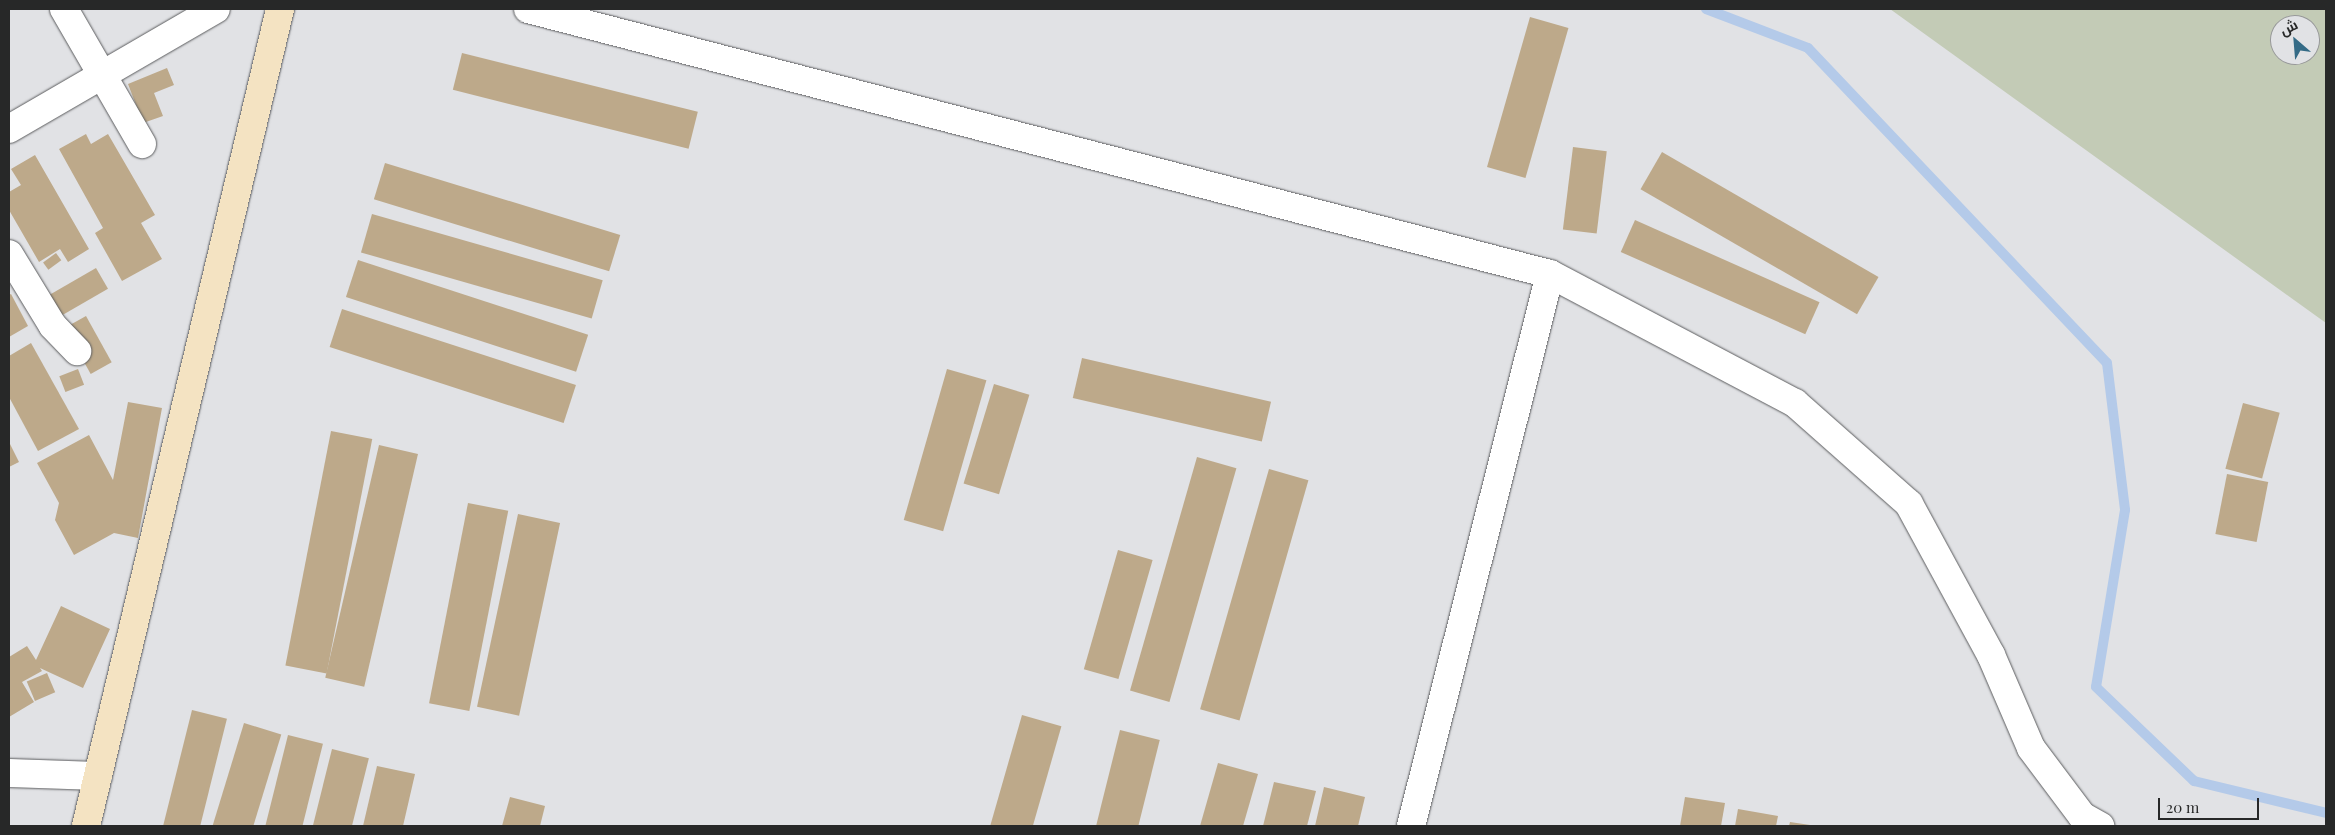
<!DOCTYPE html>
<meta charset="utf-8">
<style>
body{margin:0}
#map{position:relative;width:2335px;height:835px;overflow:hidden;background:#e1e2e5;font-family:"Playfair Display",Cairo,serif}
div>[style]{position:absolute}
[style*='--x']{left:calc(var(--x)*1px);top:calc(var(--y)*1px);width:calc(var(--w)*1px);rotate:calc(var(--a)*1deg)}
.green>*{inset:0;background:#c3cbb6}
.stream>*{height:10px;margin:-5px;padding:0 5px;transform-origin:5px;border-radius:5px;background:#b4cae9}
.building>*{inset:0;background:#bda98a;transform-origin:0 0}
.roads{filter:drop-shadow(0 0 1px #5b5c5e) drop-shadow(0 0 1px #5b5c5e)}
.street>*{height:28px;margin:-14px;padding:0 14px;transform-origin:14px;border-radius:14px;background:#fff}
.secondary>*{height:28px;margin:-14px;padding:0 14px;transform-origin:14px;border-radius:14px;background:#f4e3c2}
span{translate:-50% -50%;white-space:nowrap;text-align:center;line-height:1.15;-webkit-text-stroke:4px #e1e2e5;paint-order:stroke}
.frame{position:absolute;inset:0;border:10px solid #272828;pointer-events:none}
.north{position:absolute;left:2270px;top:15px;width:50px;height:50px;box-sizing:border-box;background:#e1e2e5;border:1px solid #979899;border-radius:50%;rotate:333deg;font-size:14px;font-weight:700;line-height:20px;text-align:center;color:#272828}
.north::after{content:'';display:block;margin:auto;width:18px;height:22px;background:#346b86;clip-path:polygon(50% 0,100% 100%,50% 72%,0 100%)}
.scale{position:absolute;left:2158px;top:798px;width:101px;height:22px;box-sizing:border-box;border:2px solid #272828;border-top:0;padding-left:6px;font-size:15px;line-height:18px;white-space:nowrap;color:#272828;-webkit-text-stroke:4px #e1e2e5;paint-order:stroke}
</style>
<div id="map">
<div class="green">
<div style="clip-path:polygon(evenodd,1890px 9px,2326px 9px,2326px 323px,1890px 9px,2280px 25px,2310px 25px,2310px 55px,2280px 55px,2280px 25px)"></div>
</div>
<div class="stream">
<div style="--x:1706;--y:9;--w:109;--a:20.9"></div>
<div style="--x:1808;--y:48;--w:434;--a:46.5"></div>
<div style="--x:2107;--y:363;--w:148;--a:83"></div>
<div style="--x:2125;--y:510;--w:179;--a:99.3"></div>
<div style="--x:2096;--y:687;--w:136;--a:43.8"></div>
<div style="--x:2194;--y:781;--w:136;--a:13.6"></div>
</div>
<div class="building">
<div style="left:1530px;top:17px;width:40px;height:156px;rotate:16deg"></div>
<div style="left:462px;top:53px;width:243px;height:38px;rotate:14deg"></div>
<div style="clip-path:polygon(167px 68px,174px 85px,154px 93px,163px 116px,143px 123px,128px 84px)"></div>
<div style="clip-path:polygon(86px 134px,91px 144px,108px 134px,155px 215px,141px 223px,162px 259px,122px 281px,95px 233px,103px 228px,59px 149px)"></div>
<div style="left:1573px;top:147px;width:34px;height:83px;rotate:7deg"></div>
<div style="left:1662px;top:152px;width:250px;height:43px;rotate:30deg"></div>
<div style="clip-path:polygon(35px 155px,89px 249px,68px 262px,60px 249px,39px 262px,9px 210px,9px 192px,21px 185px,11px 169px)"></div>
<div style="left:385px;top:163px;width:246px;height:38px;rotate:17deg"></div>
<div style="left:372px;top:214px;width:240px;height:40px;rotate:16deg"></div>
<div style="left:1635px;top:220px;width:202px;height:35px;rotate:24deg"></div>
<div style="left:56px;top:253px;width:9px;height:16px;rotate:54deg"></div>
<div style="left:358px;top:260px;width:242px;height:39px;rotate:18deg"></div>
<div style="left:96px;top:268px;width:24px;height:58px;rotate:60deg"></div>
<div style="clip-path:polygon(11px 294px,28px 326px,9px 337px,9px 295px)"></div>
<div style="left:342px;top:309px;width:246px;height:40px;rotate:18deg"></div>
<div style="left:86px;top:316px;width:53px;height:24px;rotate:61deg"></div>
<div style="clip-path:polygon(31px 343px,79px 429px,38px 451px,9px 397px,9px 356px)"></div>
<div style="left:1082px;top:358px;width:194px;height:41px;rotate:13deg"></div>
<div style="left:78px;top:369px;width:17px;height:20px;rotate:69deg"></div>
<div style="left:947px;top:369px;width:41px;height:157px;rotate:16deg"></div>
<div style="left:994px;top:384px;width:37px;height:104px;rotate:17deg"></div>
<div style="clip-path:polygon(128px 402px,162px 408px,138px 538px,114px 533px,74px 555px,55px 520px,59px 503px,37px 463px,89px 435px,113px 480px)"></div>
<div style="left:2243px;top:403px;width:38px;height:68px;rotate:15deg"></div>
<div style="left:331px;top:431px;width:42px;height:239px;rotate:11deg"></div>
<div style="clip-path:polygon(9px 442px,19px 462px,9px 467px)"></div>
<div style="left:379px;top:445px;width:40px;height:239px;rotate:13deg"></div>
<div style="left:1197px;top:457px;width:41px;height:243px;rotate:16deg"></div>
<div style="left:1269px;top:469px;width:41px;height:250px;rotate:16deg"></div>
<div style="left:2227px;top:474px;width:42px;height:61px;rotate:11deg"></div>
<div style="left:468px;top:503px;width:41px;height:204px;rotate:11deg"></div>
<div style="left:518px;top:514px;width:43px;height:197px;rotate:12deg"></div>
<div style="left:1118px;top:550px;width:36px;height:124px;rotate:16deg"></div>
<div style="clip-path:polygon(61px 606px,110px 629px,83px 688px,40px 668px,42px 671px,22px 682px,34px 702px,9px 717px,9px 657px,27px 646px,36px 660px)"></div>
<div style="left:47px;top:673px;width:21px;height:22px;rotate:67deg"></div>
<div style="left:192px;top:710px;width:36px;height:120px;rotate:14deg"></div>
<div style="left:1022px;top:715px;width:41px;height:116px;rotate:16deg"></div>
<div style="left:244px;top:723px;width:39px;height:108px;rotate:17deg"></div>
<div style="left:1120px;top:730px;width:41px;height:99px;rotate:14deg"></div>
<div style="left:288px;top:735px;width:36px;height:94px;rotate:14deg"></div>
<div style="left:332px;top:749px;width:38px;height:79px;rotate:14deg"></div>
<div style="clip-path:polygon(1218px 763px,1258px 774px,1243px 826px,1200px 826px)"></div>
<div style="clip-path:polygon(377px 766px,415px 774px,403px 826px,363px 826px)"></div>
<div style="clip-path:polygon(1274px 782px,1316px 791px,1307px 826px,1263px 826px)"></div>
<div style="clip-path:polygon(1324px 787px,1365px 797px,1358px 826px,1315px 826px)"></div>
<div style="clip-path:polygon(510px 797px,545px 806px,540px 826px,502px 826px)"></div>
<div style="clip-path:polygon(1685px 797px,1725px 803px,1721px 826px,1680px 826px)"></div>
<div style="clip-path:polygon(1738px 809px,1778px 816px,1776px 826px,1735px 826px)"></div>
<div style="clip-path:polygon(1790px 822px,1810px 825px,1810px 826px,1789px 826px)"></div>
</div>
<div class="roads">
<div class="street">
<div style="--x:64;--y:9;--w:156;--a:60"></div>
<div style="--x:528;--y:9;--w:1056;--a:14.54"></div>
<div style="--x:1550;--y:274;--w:277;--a:27.8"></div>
<div style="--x:1795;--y:403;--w:152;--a:41.5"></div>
<div style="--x:1909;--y:504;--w:172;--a:61.5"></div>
<div style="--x:1991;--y:655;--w:101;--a:66.7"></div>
<div style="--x:2031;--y:748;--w:85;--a:53.1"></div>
<div style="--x:2082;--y:816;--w:21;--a:29"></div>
<div style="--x:9;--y:129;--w:239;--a:-30.1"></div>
<div style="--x:9;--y:254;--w:84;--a:58.6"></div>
<div style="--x:53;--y:326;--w:35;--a:46"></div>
<div style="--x:9;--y:773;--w:89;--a:1.9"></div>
<div style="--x:1411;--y:826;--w:569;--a:-75.87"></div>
</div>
<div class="secondary">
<div style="--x:86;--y:826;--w:840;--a:-76.64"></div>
</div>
</div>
<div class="frame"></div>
<div class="north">ش</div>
<div class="scale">20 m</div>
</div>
